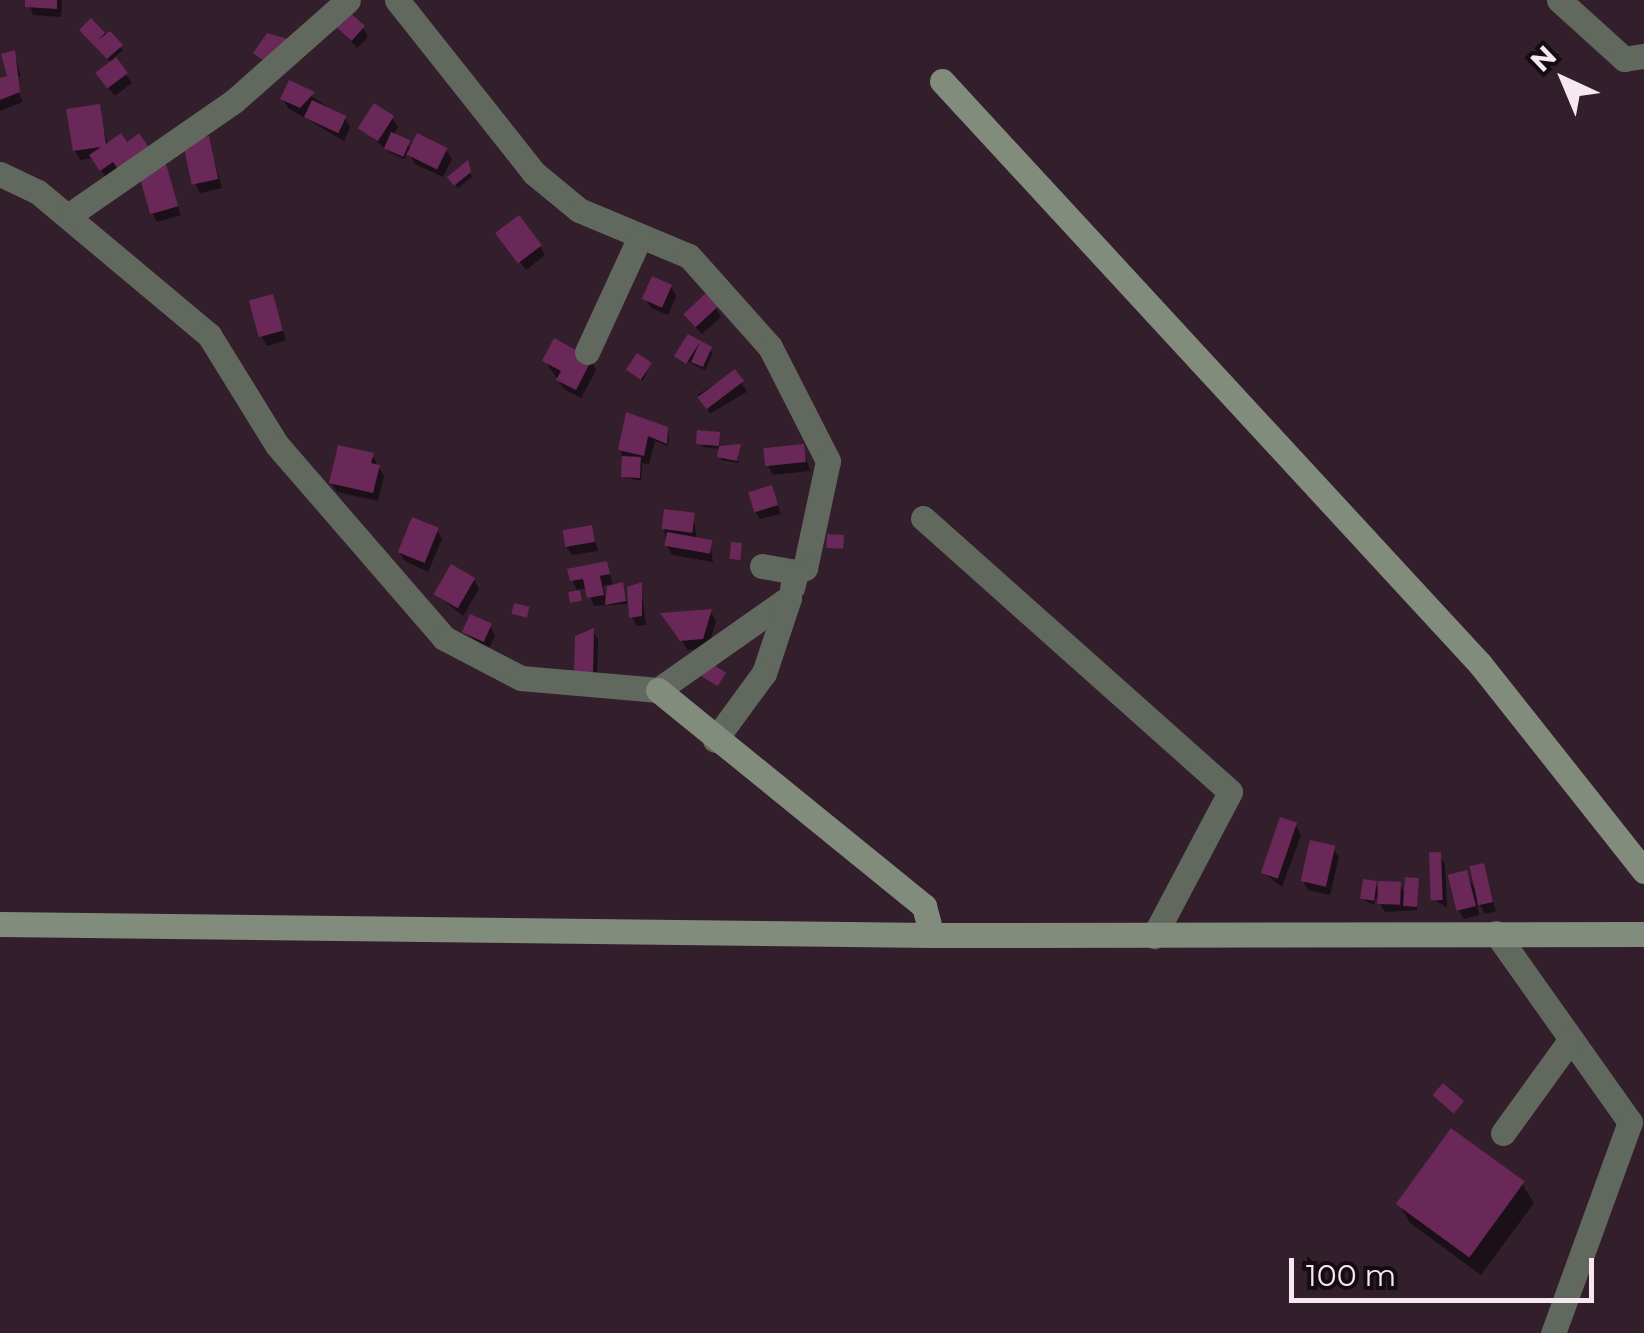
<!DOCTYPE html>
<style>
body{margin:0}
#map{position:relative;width:1644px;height:1333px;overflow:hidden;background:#331e2c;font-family:Montserrat,sans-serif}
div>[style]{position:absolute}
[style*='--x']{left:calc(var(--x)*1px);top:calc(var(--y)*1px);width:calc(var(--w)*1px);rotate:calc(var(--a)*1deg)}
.shadow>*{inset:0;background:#0007;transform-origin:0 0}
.building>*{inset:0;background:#692858;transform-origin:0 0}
.street>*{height:25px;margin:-12.5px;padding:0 12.5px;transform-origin:12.5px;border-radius:12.5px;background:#61685d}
.secondary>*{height:25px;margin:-12.5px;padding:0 12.5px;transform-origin:12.5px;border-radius:12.5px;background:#828c7c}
span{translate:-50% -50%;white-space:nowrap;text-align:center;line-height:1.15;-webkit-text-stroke:10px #150c12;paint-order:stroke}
.north{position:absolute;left:1514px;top:30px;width:100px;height:100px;-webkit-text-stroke:8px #150c12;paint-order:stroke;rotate:316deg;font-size:28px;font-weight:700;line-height:40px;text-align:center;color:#f6e8f1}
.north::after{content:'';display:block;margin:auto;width:35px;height:45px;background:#f6e8f1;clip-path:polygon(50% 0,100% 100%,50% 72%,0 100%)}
.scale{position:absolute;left:1289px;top:1258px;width:305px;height:45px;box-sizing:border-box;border:5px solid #f6e8f1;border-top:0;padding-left:12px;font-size:30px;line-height:35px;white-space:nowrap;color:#f6e8f1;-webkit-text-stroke:8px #150c12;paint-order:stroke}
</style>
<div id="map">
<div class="shadow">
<div style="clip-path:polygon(28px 0,62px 0,61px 17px,33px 15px)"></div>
<div style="clip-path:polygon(91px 21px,123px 50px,114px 58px,132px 83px,115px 96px,104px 83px,113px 64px,84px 34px)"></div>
<div style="clip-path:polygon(335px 23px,363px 28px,368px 37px,357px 48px)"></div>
<div style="clip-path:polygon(14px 53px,21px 76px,12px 78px,23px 102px,0 111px,0 81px,10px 77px)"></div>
<div style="clip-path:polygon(290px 83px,345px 118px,350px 127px,344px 141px,288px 108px,283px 99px)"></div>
<div style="clip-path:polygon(98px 106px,108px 145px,149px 152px,107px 179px,93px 158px,80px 160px,75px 151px)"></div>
<div style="clip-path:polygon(392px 118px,398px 127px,393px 135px,412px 149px,446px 150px,452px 159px,443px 177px,415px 164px,408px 151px,404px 159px,389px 152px,361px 128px)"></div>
<div style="clip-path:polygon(208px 139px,222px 188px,200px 193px,195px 183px)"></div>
<div style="clip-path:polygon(164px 167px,181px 215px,157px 222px,152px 213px)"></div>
<div style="clip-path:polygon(468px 167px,472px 177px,458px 188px,450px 178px)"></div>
<div style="clip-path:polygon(505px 243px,540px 246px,545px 255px,526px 270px)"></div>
<div style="clip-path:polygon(671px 287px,676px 296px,668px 315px,651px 308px,645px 298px)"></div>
<div style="clip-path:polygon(271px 297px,286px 340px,267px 346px,262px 337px)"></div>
<div style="clip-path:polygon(716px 308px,721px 317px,702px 334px,692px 323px)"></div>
<div style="clip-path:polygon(689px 337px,713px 353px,705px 370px,677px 356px)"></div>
<div style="clip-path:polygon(545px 361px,591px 361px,596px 370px,581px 398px,564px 389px)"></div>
<div style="clip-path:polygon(650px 364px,643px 381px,628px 370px)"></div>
<div style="left:735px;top:372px;width:23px;height:43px;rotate:59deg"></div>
<div style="clip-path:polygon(628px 416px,669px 433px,668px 446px,655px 441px,649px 464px,642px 463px,641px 481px,624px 477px,621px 450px)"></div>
<div style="clip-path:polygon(719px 434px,720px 448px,739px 447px,738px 463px,721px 460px,721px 449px,701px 447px)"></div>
<div style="clip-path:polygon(803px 447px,810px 471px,773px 475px,768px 466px)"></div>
<div style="clip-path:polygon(372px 455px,384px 476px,378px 501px,337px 492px,331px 482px)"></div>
<div style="clip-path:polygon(771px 487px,781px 514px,760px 519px,755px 510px)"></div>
<div style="clip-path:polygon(693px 515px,697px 540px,710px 543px,713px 562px,672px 555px,667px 546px,664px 529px)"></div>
<div style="clip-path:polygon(591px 527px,598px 551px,572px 555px,566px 546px)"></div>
<div style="clip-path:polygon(437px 530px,442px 539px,428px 572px,405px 561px,399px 552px)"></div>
<div style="clip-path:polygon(evenodd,606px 564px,614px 587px,624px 589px,627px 604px,594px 606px,587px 588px,577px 590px,572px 580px,606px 564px,609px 584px,608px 602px,606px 602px,603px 586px,609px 584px)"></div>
<div style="clip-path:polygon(474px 580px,479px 589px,463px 616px,436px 594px)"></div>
<div style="clip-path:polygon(641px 585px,646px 625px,637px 626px,632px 617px)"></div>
<div style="clip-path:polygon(711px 612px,716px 621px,708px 648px,688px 650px,669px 623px)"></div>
<div style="clip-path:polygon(490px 626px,495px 636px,488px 650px,464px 632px)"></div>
<div style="clip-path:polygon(593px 631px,598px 640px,597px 684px,577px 674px)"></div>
<div style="clip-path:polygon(1296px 825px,1301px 835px,1282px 887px,1263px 872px)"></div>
<div style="clip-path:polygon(1333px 848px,1339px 857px,1330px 895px,1308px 890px,1303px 881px)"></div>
<div style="clip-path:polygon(1439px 855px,1445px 864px,1447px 908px,1435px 900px)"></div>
<div style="clip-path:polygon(1483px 865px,1496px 911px,1485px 914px,1476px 898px,1479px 915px,1464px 919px,1459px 910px,1466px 873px,1476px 891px)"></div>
<div style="clip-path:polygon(1417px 881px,1417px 910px,1385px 912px,1376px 897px,1374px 905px,1362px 899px,1375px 884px,1380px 892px,1399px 884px,1406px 895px)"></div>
<div style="clip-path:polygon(1522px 1184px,1534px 1203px,1481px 1275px,1410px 1223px,1399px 1204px)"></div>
</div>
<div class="building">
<div style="clip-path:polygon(25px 0,57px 0,57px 9px,25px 7px)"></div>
<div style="left:345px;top:8px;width:27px;height:20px;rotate:42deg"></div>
<div style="clip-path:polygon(91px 18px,105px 33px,98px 40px,110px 31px,123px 45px,107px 59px,79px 30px)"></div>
<div style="clip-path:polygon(267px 33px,288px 39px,269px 65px,253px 53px)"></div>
<div style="clip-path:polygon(15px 50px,20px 92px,0 100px,0 78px,7px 76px,1px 54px)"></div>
<div style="left:116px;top:57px;width:20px;height:26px;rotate:53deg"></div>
<div style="clip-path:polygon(289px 80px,315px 92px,300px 108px,280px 99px)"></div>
<div style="left:312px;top:100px;width:38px;height:19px;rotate:25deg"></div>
<div style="left:374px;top:103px;width:24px;height:30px;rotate:33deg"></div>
<div style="clip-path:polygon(100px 104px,106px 144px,121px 133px,127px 142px,139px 133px,151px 151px,120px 172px,113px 162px,100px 171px,89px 155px,101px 147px,73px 151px,66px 109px)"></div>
<div style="left:391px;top:132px;width:21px;height:18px;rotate:23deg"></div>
<div style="left:417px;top:133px;width:34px;height:24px;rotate:26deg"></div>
<div style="left:209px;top:136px;width:44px;height:27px;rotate:78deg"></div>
<div style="clip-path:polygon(468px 160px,471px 172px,454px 186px,447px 177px)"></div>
<div style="left:166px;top:164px;width:44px;height:29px;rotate:74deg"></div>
<div style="left:519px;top:215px;width:38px;height:30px;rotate:53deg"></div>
<div style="left:652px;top:276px;width:22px;height:25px;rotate:24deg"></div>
<div style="left:706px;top:293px;width:18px;height:31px;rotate:47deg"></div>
<div style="left:273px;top:294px;width:38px;height:25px;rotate:75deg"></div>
<div style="clip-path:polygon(688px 334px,712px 347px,703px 367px,691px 362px,700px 342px,686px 364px,674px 356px)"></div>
<div style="clip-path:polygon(554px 338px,592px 359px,576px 390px,556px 380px,561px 371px,542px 361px)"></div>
<div style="left:637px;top:353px;width:18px;height:20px;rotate:34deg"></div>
<div style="left:735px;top:369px;width:15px;height:47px;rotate:53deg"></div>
<div style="clip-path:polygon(626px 412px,668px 427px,667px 444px,648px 436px,644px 456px,618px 450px)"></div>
<div style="clip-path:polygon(697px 430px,720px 432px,719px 446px,741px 444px,737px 461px,717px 457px,719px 446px,696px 444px)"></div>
<div style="left:804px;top:444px;width:18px;height:41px;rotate:84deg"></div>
<div style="clip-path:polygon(338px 445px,374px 453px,371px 463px,380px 465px,373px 493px,329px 483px)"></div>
<div style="left:622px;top:456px;width:19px;height:21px;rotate:3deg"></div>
<div style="left:772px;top:485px;width:21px;height:25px;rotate:73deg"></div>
<div style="left:664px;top:509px;width:31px;height:20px;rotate:7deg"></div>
<div style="left:412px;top:517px;width:29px;height:38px;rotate:22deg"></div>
<div style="left:592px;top:525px;width:17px;height:30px;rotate:80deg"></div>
<div style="left:667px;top:532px;width:46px;height:14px;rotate:10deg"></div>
<div style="left:827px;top:534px;width:17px;height:14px;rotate:3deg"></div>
<div style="left:731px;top:542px;width:11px;height:17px;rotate:5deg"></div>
<div style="clip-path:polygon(607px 561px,610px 574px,600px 576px,604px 595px,587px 598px,583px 579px,570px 581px,567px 569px)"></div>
<div style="left:451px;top:564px;width:28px;height:35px;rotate:30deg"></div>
<div style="clip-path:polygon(623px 582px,626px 601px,605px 605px,607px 586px)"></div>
<div style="clip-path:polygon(642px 582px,642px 616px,629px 618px,627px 587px)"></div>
<div style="left:580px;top:590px;width:11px;height:12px;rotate:80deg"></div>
<div style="left:514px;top:603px;width:16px;height:11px;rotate:14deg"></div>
<div style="clip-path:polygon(712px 609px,703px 639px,680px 641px,660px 613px)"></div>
<div style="left:470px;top:614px;width:24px;height:20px;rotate:24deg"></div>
<div style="clip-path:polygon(594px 628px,593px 675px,574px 675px,575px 636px)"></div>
<div style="left:704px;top:659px;width:26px;height:16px;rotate:32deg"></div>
<div style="left:1280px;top:817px;width:18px;height:59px;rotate:19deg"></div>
<div style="left:1310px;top:840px;width:26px;height:42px;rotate:13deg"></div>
<div style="left:1441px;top:852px;width:48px;height:12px;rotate:88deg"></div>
<div style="left:1484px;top:863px;width:40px;height:15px;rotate:77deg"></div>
<div style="left:1467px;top:870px;width:37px;height:20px;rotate:76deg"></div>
<div style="left:1405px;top:877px;width:14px;height:29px;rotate:4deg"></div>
<div style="left:1363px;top:879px;width:14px;height:20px;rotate:8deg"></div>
<div style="left:1378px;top:881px;width:23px;height:23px;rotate:2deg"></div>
<div style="left:1443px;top:1083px;width:28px;height:16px;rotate:41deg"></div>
<div style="left:1451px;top:1128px;width:91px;height:94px;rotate:36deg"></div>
</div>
<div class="street">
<div style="--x:397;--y:0;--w:221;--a:51.6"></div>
<div style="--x:534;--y:173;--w:58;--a:39.4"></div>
<div style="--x:579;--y:210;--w:119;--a:22.7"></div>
<div style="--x:689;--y:256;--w:122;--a:48.3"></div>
<div style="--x:770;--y:347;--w:128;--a:63"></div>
<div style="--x:828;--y:461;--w:109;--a:102.1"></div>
<div style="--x:805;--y:568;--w:10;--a:156"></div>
<div style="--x:1559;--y:0;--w:88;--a:42.2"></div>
<div style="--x:1624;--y:59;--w:20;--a:-9"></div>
<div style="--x:0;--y:174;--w:42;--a:25.3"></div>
<div style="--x:38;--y:192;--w:223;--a:39.9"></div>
<div style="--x:209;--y:335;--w:129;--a:58.3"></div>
<div style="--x:277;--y:445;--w:255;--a:49.1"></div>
<div style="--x:444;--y:638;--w:87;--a:27.5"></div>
<div style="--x:521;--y:678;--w:138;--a:5"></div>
<div style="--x:658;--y:690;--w:160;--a:-35.1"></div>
<div style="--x:789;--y:598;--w:79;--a:108.4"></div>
<div style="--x:764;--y:673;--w:83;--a:126.2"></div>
<div style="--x:68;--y:216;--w:202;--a:-34.7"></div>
<div style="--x:234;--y:101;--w:152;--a:-41.5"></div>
<div style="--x:587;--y:352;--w:124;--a:-65.3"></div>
<div style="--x:923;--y:518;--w:411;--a:41.7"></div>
<div style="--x:1230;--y:792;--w:163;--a:117.8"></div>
<div style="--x:762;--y:566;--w:35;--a:10"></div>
<div style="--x:796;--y:572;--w:16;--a:104"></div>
<div style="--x:1496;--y:933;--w:232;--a:54.7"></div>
<div style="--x:1630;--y:1122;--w:225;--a:110"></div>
<div style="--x:1503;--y:1133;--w:116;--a:-54.1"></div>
</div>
<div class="secondary">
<div style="--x:942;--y:81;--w:793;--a:47.3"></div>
<div style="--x:1480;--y:664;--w:264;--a:51.6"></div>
<div style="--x:658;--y:690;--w:343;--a:39.1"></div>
<div style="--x:924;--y:906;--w:30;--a:75"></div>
<div style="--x:0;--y:924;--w:932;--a:0.68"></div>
<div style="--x:932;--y:935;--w:712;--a:-0.08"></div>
</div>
<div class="north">N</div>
<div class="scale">100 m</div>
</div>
